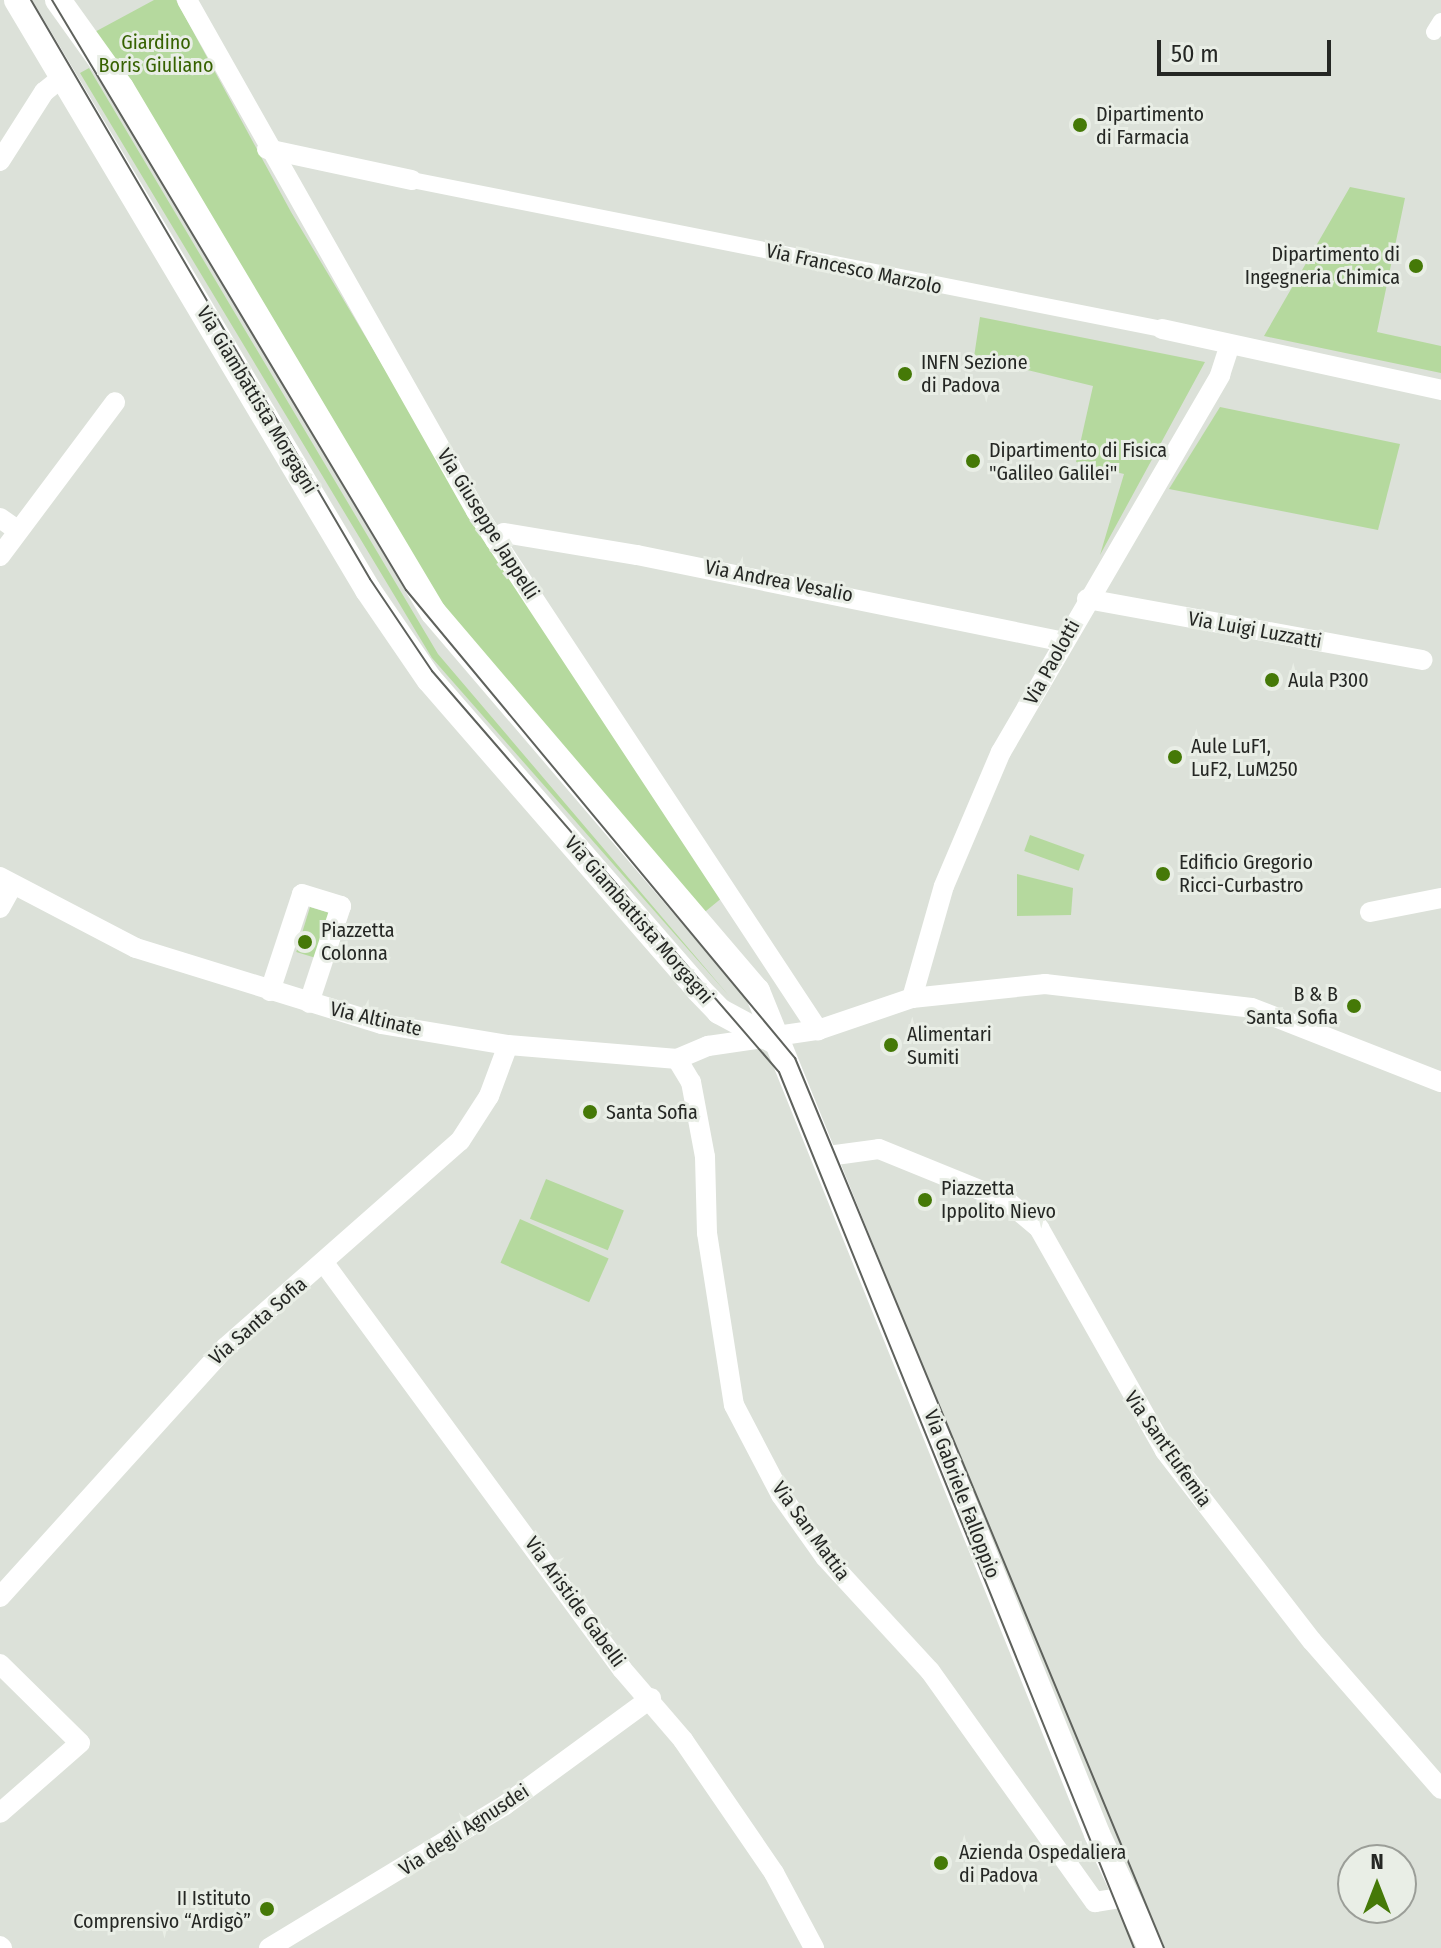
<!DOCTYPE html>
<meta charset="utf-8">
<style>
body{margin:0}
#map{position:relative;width:1441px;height:1948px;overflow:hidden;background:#dce1d9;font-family:"Fira Sans Condensed",sans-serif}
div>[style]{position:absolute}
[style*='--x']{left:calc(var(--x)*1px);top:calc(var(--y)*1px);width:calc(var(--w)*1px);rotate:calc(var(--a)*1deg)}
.green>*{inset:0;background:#b5d99e;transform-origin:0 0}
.pedestrian>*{height:16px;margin:-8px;padding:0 8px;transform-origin:8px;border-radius:8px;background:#fff}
.minor>*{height:20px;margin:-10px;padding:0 10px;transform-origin:10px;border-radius:10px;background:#fff}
.tertiary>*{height:26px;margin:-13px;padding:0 13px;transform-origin:13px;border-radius:13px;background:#fff}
.tram>*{height:2px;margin:-1px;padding:0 1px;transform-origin:1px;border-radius:1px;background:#5f625d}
.dots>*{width:22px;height:22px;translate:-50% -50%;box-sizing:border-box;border:4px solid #e9eee6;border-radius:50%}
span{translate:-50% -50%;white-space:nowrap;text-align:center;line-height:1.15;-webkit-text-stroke:6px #e9eee6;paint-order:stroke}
.park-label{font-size:20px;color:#366200}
.poi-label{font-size:20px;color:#252724}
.left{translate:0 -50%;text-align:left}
.right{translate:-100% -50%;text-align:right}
.street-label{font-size:20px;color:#252724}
.north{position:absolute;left:1337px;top:1844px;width:80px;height:80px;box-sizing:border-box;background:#e9eee6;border:2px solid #9b9e98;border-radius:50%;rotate:0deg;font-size:22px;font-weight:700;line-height:32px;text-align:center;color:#252724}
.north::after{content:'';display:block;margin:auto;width:28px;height:36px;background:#457907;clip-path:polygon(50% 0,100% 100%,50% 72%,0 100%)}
.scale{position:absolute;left:1157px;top:40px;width:174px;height:36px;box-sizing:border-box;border:4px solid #252724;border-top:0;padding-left:10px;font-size:24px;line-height:28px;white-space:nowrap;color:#252724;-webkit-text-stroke:6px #e9eee6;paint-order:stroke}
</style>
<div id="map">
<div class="green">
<div style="clip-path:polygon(154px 0,176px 0,291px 212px,468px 508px,723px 897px,695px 920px,454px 633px,91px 34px)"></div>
<div style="clip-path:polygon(89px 68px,438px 654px,730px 997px,432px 658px,80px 73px)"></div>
<div style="clip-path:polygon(1350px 187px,1405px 198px,1377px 332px,1441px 346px,1441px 373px,1264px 336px)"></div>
<div style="clip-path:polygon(980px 317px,1205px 362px,1100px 555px,1124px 474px,1076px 462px,1093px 386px,974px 357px)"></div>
<div style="clip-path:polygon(1220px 407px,1400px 444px,1378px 530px,1169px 489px)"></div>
<div style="left:1030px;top:835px;width:58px;height:17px;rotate:20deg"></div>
<div style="clip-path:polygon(1017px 874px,1073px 888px,1071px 915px,1017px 916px)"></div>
<div style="left:310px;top:907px;width:24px;height:47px;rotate:17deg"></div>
<div style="left:546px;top:1179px;width:84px;height:43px;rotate:22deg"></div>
<div style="left:520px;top:1219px;width:97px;height:48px;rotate:24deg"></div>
</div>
<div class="pedestrian">
<div style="--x:1434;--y:32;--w:13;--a:-58"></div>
<div style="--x:412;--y:180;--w:765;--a:11.24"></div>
</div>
<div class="minor">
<div style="--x:187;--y:0;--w:587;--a:60.51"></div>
<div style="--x:476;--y:511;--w:622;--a:56.62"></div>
<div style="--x:267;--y:149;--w:148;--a:12.1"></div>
<div style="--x:0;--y:161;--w:82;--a:-57.5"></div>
<div style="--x:44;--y:92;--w:27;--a:-39"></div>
<div style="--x:1162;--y:329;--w:286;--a:12.3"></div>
<div style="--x:0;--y:518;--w:21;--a:35"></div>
<div style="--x:495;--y:540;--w:11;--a:-38"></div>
<div style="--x:504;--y:533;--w:135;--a:9.4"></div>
<div style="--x:637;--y:555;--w:435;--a:11.5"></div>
<div style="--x:0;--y:556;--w:192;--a:-53.2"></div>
<div style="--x:1087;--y:599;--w:341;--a:10.3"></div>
<div style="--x:0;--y:877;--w:153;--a:27.6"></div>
<div style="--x:136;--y:948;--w:257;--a:17.2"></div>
<div style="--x:381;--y:1024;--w:129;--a:9.4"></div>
<div style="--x:508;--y:1045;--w:170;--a:4.7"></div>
<div style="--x:677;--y:1059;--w:34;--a:-23"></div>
<div style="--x:708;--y:1046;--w:111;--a:-8.3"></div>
<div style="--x:818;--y:1030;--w:99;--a:-18.8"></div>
<div style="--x:912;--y:998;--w:134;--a:-6"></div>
<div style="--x:1045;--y:984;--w:208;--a:6.6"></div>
<div style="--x:1252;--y:1008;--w:203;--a:21.4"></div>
<div style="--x:0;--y:908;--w:26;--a:-61"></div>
<div style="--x:1370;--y:912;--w:72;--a:-11.2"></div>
<div style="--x:270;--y:991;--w:102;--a:-71.7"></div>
<div style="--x:302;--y:894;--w:41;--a:17.1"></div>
<div style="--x:341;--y:906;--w:102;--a:108.3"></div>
<div style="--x:912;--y:998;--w:116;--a:-74.1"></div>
<div style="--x:944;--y:886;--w:146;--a:-67"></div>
<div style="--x:1001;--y:752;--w:436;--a:-59.8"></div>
<div style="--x:1220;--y:375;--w:32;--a:-72"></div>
<div style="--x:677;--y:1059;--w:27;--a:59"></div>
<div style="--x:691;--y:1082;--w:76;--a:79.4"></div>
<div style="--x:705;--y:1157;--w:76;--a:88.5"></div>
<div style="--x:707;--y:1233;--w:174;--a:81.1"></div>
<div style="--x:734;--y:1405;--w:102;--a:62.4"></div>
<div style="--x:781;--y:1495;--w:76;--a:54.6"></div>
<div style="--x:825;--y:1557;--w:155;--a:47.4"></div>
<div style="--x:930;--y:1671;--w:284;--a:54.5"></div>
<div style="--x:1095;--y:1902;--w:31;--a:-9"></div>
<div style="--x:828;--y:1156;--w:51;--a:-7.8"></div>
<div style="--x:879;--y:1149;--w:138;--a:22.1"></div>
<div style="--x:1007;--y:1201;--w:42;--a:40.2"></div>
<div style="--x:1039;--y:1228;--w:256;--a:60.5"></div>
<div style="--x:1165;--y:1451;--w:240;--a:52.3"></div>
<div style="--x:1312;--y:1641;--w:196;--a:48.9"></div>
<div style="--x:324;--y:1263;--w:504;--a:53.72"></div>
<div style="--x:622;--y:1669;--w:94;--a:49.3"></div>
<div style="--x:683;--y:1740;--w:161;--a:55.6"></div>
<div style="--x:774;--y:1873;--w:85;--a:61.9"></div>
<div style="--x:0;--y:1597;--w:337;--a:-47.9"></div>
<div style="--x:226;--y:1347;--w:312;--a:-41.4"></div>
<div style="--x:460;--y:1141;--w:54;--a:-57.2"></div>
<div style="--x:489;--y:1096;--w:54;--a:-69.6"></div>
<div style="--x:0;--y:1664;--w:112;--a:44.6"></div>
<div style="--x:80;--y:1743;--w:106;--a:138.8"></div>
<div style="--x:0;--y:1946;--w:3;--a:45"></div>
<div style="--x:269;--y:1948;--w:276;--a:-31.2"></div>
<div style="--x:505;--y:1805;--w:181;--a:-36.2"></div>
</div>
<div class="tertiary">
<div style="--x:17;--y:0;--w:687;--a:59.25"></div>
<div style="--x:368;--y:590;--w:108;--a:55.6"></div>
<div style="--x:429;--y:679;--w:412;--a:49"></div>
<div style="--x:699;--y:990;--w:29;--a:46"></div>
<div style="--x:719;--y:1011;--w:61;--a:28.2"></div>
<div style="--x:58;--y:0;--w:108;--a:54.4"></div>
<div style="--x:121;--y:88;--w:610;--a:59.23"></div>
<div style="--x:433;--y:612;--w:499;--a:49.5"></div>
<div style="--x:757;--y:991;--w:909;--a:68.03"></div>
<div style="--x:1097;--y:1834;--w:126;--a:64.7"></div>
</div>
<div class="tram">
<div style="--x:31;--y:0;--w:671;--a:59.65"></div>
<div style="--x:370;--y:579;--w:111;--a:56"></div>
<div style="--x:432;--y:671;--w:530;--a:49.13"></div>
<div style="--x:779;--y:1072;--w:945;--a:67.94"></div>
<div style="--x:52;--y:0;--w:688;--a:59.04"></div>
<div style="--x:406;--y:590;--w:609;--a:50.27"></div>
<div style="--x:795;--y:1058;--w:963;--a:67.48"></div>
</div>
<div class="dots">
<div style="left:1080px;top:125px;background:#457907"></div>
<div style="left:1416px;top:266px;background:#457907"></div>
<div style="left:905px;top:374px;background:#457907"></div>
<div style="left:973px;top:461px;background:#457907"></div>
<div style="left:1272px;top:680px;background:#457907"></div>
<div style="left:1175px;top:757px;background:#457907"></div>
<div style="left:1163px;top:874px;background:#457907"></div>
<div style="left:305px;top:942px;background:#457907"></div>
<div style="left:1354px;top:1006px;background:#457907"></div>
<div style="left:891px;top:1045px;background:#457907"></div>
<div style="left:590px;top:1112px;background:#457907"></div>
<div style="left:925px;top:1200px;background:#457907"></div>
<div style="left:941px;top:1863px;background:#457907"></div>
<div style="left:267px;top:1909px;background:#457907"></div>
</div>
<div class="park-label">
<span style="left:156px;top:54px">Giardino<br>Boris Giuliano</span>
</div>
<div class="poi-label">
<span class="left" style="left:1096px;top:126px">Dipartimento<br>di Farmacia</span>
<span class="right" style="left:1400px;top:266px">Dipartimento di<br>Ingegneria Chimica</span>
<span class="left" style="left:921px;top:374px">INFN Sezione<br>di Padova</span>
<span class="left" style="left:989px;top:462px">Dipartimento di Fisica<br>"Galileo Galilei"</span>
<span class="left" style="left:1288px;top:680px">Aula P300</span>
<span class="left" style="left:1191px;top:758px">Aule LuF1,<br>LuF2, LuM250</span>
<span class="left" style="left:1179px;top:874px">Edificio Gregorio<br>Ricci-Curbastro</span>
<span class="left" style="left:321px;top:942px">Piazzetta<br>Colonna</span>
<span class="right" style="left:1338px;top:1006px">B &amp; B<br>Santa Sofia</span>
<span class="left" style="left:907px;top:1046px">Alimentari<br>Sumiti</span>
<span class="left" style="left:606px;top:1112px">Santa Sofia</span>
<span class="left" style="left:941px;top:1200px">Piazzetta<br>Ippolito Nievo</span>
<span class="left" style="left:959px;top:1864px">Azienda Ospedaliera<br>di Padova</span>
<span class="right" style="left:251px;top:1910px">II Istituto<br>Comprensivo “Ardigò”</span>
</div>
<div class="street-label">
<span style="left:854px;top:269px;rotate:12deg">Via Francesco Marzolo</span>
<span style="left:257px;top:400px;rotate:59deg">Via Giambattista Morgagni</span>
<span style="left:488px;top:524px;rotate:58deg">Via Giuseppe Jappelli</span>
<span style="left:779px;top:581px;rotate:11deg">Via Andrea Vesalio</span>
<span style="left:1255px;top:630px;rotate:10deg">Via Luigi Luzzatti</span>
<span style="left:1052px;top:662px;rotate:-61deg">Via Paolotti</span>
<span style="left:639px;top:920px;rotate:49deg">Via Giambattista Morgagni</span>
<span style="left:376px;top:1019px;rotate:13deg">Via Altinate</span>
<span style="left:258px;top:1321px;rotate:-41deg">Via Santa Sofia</span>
<span style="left:1168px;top:1449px;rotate:55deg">Via Sant'Eufemia</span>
<span style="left:962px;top:1494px;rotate:69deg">Via Gabriele Falloppio</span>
<span style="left:811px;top:1531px;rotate:54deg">Via San Mattia</span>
<span style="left:575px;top:1602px;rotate:54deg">Via Aristide Gabelli</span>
<span style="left:464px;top:1830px;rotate:-33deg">Via degli Agnusdei</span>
</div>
<div class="north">N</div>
<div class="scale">50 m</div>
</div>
